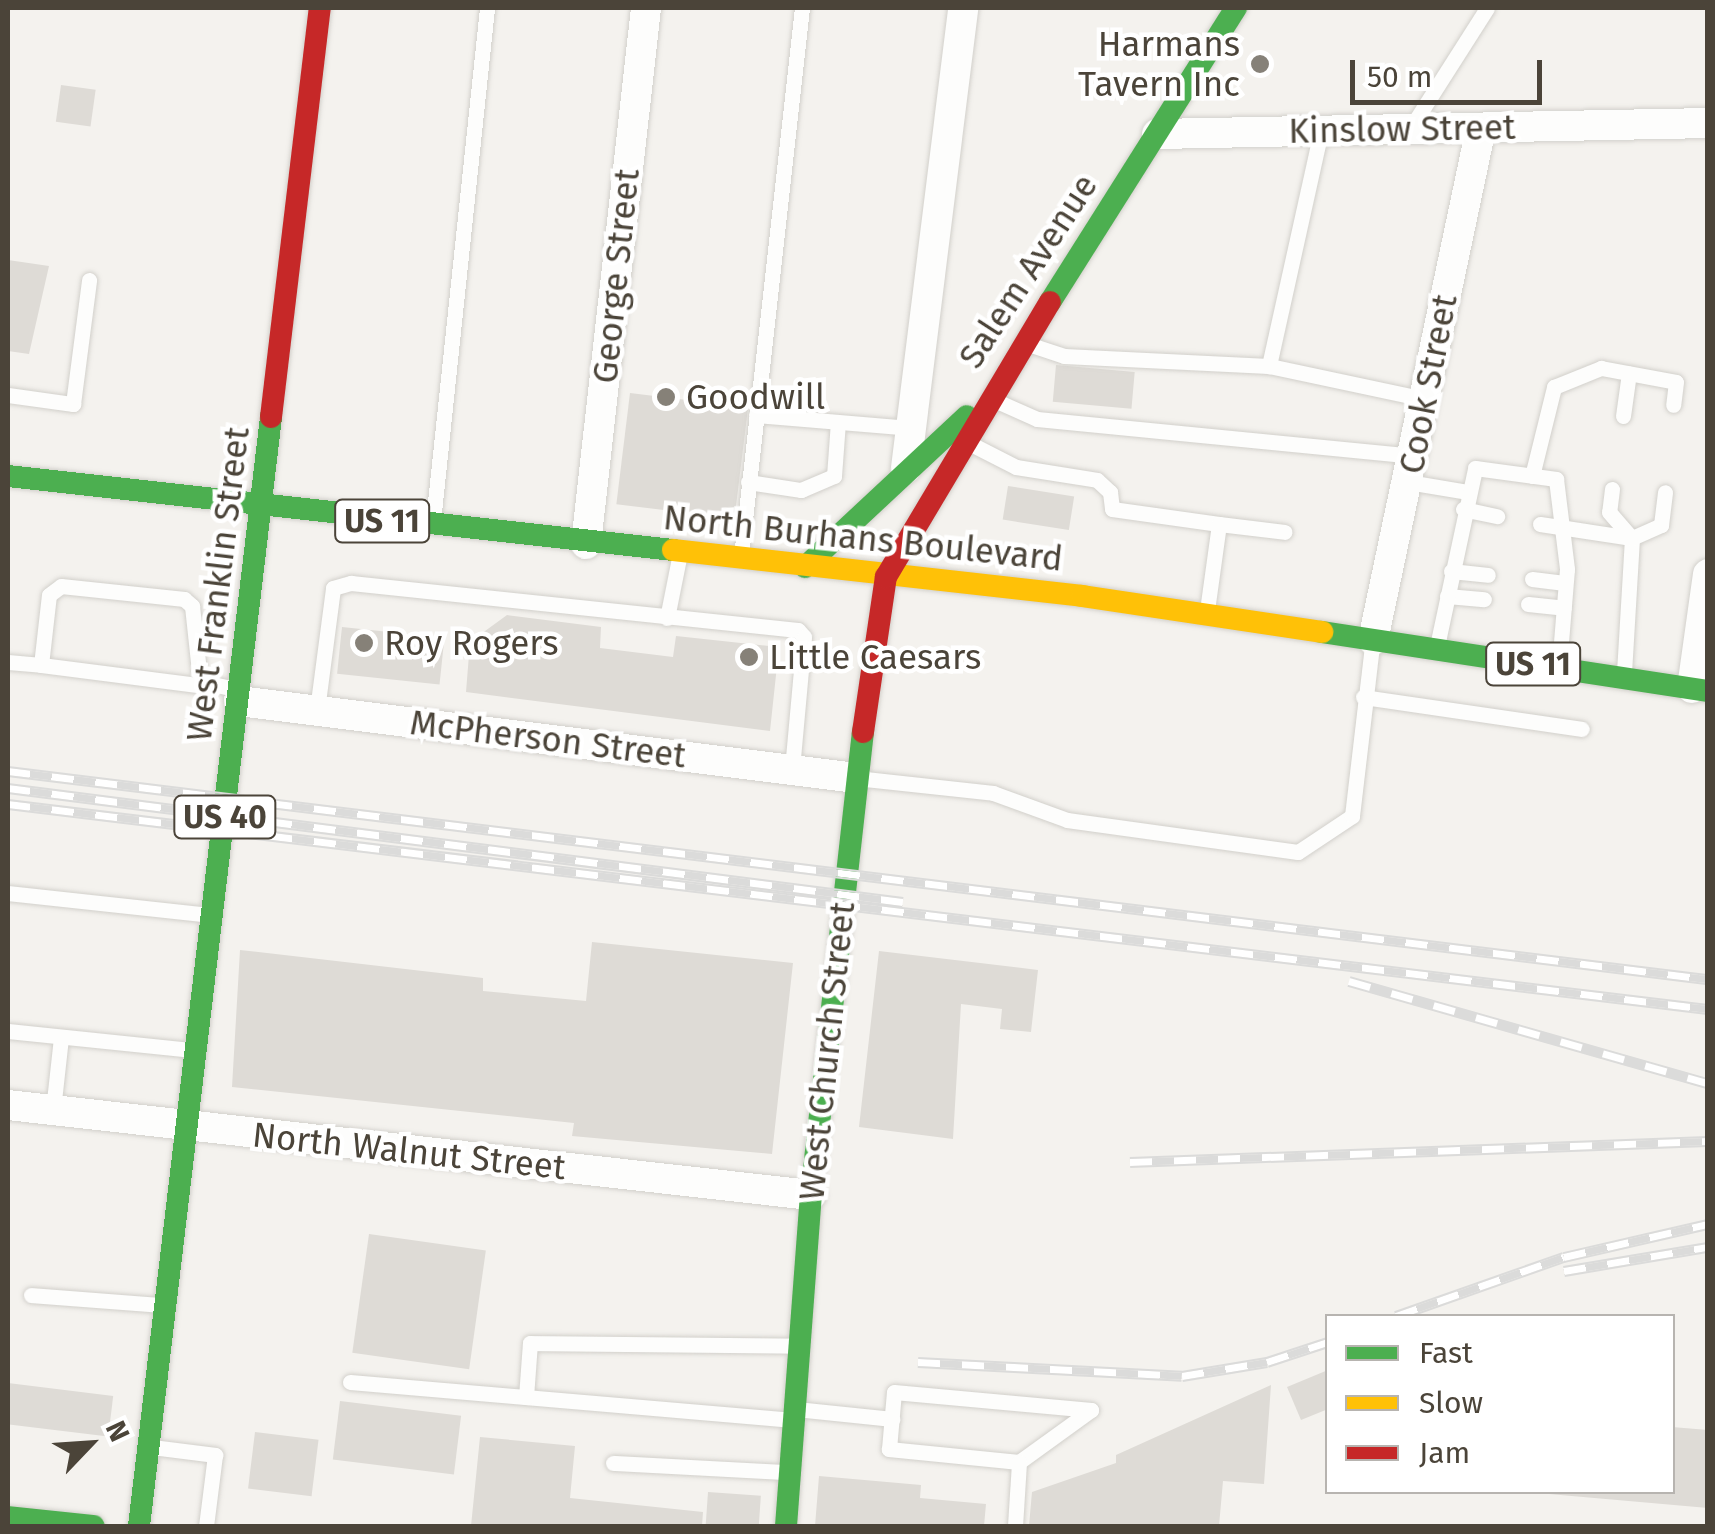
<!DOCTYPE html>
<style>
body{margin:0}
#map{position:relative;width:1715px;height:1534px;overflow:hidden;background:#f4f2ee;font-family:"Fira Sans",sans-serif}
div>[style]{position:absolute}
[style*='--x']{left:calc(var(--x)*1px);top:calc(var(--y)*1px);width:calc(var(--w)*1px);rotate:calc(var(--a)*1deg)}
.building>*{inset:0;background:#dedbd6;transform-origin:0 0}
.roads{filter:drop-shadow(0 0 2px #d2d0cb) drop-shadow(0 0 2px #d2d0cb)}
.lane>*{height:15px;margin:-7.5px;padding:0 7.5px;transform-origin:7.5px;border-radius:7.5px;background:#fdfdfc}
.street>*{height:30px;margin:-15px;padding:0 15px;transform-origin:15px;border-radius:15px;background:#fdfdfc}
.fast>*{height:22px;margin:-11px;padding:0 11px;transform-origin:11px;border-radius:11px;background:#4caf50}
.slow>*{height:22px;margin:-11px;padding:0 11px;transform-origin:11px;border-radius:11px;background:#ffc107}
.jam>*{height:22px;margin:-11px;padding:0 11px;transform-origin:11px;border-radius:11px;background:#c62828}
.rail>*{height:11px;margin-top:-5.5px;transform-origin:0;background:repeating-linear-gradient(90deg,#fff 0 22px,#dbdbda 0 44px);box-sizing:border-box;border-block:2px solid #dbdbda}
.dots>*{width:28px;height:28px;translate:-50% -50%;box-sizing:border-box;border:5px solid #fff;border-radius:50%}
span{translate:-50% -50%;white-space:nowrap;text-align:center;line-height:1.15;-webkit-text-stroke:9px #fff;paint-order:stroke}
.shield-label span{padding:2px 8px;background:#fff;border:2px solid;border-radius:8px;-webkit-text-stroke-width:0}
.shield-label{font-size:32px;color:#4b4439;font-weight:700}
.poi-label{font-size:35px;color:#4b4439}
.right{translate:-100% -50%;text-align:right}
.left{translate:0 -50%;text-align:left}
.street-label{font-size:35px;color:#4b4439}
.frame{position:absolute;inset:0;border:10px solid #4b4439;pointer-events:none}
.legend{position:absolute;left:1325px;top:1314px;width:350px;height:180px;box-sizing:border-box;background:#fff;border:2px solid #b7b4b0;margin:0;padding:12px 18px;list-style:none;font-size:30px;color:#4b4439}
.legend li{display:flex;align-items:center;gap:20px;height:50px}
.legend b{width:50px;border:2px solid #b7b4b0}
.north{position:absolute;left:40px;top:1394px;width:100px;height:100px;-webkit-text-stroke:8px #fff;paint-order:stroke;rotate:65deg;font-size:28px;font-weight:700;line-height:40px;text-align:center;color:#4b4439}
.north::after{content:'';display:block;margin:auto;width:35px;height:45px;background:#4b4439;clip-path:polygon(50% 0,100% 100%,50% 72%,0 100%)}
.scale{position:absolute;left:1350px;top:60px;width:192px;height:45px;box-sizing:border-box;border:5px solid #4b4439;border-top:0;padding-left:12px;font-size:30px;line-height:35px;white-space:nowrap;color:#4b4439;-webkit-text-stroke:8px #fff;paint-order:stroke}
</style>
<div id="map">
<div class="building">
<div style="left:61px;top:85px;width:35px;height:37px;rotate:8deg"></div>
<div style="clip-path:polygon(8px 260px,49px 266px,29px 354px,8px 351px)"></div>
<div style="left:1056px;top:365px;width:79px;height:37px;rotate:5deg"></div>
<div style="left:630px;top:393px;width:119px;height:112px;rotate:7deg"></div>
<div style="left:1008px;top:486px;width:67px;height:34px;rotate:9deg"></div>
<div style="clip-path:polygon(507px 615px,601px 627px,600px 648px,673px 657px,676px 636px,779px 647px,770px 731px,466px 692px,470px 642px)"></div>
<div style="left:342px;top:627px;width:103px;height:47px;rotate:6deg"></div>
<div style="clip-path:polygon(592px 942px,793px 963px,772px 1154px,572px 1136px,574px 1123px,232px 1087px,240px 950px,483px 978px,483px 991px,586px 1001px)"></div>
<div style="clip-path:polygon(879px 951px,1038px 970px,1031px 1032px,1000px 1029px,1002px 1009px,961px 1004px,953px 1139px,859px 1127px)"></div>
<div style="left:369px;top:1234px;width:118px;height:120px;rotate:8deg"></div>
<div style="clip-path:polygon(1328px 1370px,1328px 1409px,1301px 1420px,1287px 1387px)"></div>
<div style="left:8px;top:1383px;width:106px;height:41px;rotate:7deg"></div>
<div style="clip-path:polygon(1271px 1385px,1264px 1484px,1223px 1481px,1219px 1526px,1029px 1526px,1032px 1492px,1116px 1463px,1116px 1455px)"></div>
<div style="left:340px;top:1401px;width:122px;height:59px;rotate:7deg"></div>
<div style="clip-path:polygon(1672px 1427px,1708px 1430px,1708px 1508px,1549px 1494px,1672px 1492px)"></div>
<div style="left:255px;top:1432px;width:64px;height:57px;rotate:7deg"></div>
<div style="clip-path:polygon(480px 1437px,575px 1446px,570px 1498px,703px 1512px,702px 1526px,471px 1526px)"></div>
<div style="clip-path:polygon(819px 1476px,921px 1485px,920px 1498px,986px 1504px,984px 1526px,815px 1526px)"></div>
<div style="left:708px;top:1492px;width:53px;height:34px;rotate:4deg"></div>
</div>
<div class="roads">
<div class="lane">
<div style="--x:1410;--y:129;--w:143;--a:-57.5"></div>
<div style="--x:1321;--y:131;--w:241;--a:102.5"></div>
<div style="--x:1269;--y:366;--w:158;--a:12"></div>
<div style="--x:1025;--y:343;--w:41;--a:18.4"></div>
<div style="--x:1064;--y:356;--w:205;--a:2.8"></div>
<div style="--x:8;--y:395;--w:66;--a:7.9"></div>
<div style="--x:73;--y:404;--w:125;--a:-82.6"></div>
<div style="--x:992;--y:399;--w:49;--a:24"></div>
<div style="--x:1037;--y:419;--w:377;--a:5.6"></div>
<div style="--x:756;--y:415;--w:157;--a:4.8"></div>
<div style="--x:1623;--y:416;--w:43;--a:-82.1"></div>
<div style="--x:967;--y:442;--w:55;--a:27"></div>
<div style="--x:1016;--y:467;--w:82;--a:9.1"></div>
<div style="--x:1097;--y:480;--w:18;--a:43"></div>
<div style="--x:1110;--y:492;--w:17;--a:83"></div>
<div style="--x:1112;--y:509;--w:108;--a:8"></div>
<div style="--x:1219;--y:524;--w:87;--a:97.9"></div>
<div style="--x:1532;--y:476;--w:92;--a:-76.1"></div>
<div style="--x:1554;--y:387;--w:51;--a:-22"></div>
<div style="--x:1601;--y:368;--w:76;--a:10.6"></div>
<div style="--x:1676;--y:382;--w:23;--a:97"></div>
<div style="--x:748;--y:482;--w:54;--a:8.6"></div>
<div style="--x:801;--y:490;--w:36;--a:-23"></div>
<div style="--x:834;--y:476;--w:54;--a:-85.8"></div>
<div style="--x:1408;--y:482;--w:61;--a:9.5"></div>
<div style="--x:1612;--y:489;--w:23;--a:97"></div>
<div style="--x:1609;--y:512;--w:35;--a:49"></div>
<div style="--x:1632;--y:538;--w:134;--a:93.4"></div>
<div style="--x:1463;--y:509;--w:35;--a:12"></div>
<div style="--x:433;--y:521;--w:516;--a:-83.99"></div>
<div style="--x:1219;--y:524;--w:66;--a:6.9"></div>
<div style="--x:1540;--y:524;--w:93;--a:8.7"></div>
<div style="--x:1632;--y:538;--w:32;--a:-24"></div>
<div style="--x:1661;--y:525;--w:33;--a:-83"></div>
<div style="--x:741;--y:556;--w:551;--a:-83.65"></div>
<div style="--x:1451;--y:571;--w:37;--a:6"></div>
<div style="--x:1532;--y:579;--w:33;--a:7"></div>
<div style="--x:1447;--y:596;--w:37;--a:5"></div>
<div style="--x:1528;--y:604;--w:36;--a:6"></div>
<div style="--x:667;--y:618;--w:66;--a:-78.7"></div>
<div style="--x:1437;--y:646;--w:182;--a:-77.9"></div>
<div style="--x:1475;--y:468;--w:82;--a:7.7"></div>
<div style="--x:1556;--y:479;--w:91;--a:83"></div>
<div style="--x:1567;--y:569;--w:97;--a:94.7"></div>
<div style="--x:8;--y:662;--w:33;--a:5"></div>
<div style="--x:205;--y:686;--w:165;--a:-172.7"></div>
<div style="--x:41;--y:665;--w:70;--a:-83.5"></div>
<div style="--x:49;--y:595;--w:15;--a:-37"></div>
<div style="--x:61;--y:586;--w:124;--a:6"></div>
<div style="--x:184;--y:599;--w:11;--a:41"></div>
<div style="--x:192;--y:606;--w:75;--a:83.9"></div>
<div style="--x:200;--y:681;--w:37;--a:13"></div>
<div style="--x:1363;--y:697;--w:221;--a:8.3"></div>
<div style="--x:317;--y:710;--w:123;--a:-82.5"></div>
<div style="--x:333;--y:588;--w:19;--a:-16"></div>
<div style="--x:351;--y:583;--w:449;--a:6"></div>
<div style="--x:798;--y:630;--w:9;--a:49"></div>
<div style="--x:804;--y:637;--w:134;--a:95.2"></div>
<div style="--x:856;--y:778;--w:138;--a:6.2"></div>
<div style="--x:993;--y:793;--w:79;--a:20"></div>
<div style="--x:1067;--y:820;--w:233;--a:7.9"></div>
<div style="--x:1298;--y:852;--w:65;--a:-33.7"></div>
<div style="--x:1352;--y:816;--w:172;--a:-83.3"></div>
<div style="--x:8;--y:893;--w:202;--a:6.2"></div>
<div style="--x:8;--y:1031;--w:186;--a:5.9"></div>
<div style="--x:53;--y:1110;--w:73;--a:-83.7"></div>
<div style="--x:31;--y:1295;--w:131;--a:4.4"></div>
<div style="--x:350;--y:1382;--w:445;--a:4.9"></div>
<div style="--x:894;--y:1392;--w:198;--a:5.2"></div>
<div style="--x:1091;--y:1410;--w:89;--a:144.2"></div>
<div style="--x:1019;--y:1462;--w:131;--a:-174.3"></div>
<div style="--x:889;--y:1449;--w:57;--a:-85"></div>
<div style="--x:526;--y:1397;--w:54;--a:-85.8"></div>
<div style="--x:530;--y:1343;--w:267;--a:0.6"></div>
<div style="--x:796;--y:1409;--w:97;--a:5.9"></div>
<div style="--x:152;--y:1447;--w:64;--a:7.2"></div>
<div style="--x:215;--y:1455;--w:72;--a:97.2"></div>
<div style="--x:613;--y:1463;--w:173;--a:3"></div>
<div style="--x:1015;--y:1526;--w:64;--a:-86.4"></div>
</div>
<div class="street">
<div style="--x:1157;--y:134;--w:551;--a:-1.14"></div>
<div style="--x:906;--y:468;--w:464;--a:-82.9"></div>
<div style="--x:586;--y:544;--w:539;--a:-83.61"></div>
<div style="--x:1373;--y:640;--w:523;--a:-78.09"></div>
<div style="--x:1692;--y:688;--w:115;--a:-82"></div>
<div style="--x:239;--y:701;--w:622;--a:7.11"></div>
<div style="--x:8;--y:1105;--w:808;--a:6.4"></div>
</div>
<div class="fast">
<div style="--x:1050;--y:302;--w:348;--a:-57.7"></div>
<div style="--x:8;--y:476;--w:669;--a:6.35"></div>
<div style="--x:805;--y:567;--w:221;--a:-43"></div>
<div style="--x:1322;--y:632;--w:390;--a:8.7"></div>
<div style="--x:8;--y:1517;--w:86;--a:6"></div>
<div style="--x:139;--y:1526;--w:1117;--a:-83.21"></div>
<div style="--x:786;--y:1526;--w:332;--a:-85.7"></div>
<div style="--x:811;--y:1195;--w:466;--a:-83.6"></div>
</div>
<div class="slow">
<div style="--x:673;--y:550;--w:412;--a:6.4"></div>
<div style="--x:1082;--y:596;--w:243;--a:8.5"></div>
</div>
<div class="jam">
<div style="--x:271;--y:417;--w:412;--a:-83.2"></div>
<div style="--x:863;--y:732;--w:157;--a:-81.6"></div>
<div style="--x:886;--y:577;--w:320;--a:-59.2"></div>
</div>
</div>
<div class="rail">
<div style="--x:8;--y:771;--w:1713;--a:6.98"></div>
<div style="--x:8;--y:788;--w:902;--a:7.26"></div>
<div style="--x:8;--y:804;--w:1712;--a:6.88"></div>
<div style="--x:1349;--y:981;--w:373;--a:15.9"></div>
<div style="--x:1130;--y:1162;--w:578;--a:-2.08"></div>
<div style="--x:1564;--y:1271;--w:146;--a:-9.5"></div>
<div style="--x:1396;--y:1316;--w:178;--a:-19.4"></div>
<div style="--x:1564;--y:1257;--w:148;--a:-12.9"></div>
<div style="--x:918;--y:1362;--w:264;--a:3"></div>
<div style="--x:1182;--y:1376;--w:86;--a:-9.4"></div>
<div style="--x:1267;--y:1362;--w:64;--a:-18.2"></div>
</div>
<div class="dots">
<div style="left:1260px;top:64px;background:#868178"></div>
<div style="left:666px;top:397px;background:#868178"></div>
<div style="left:364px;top:643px;background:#868178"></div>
<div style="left:749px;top:657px;background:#868178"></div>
</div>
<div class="shield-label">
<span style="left:382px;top:521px">US 11</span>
<span style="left:1533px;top:664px">US 11</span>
<span style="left:225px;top:817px">US 40</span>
</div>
<div class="poi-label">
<span class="right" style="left:1240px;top:64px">Harmans<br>Tavern Inc</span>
<span class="left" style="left:686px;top:397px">Goodwill</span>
<span class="left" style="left:384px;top:643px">Roy Rogers</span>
<span class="left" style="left:769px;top:657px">Little Caesars</span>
</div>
<div class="street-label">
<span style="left:1402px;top:129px;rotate:-1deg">Kinslow Street</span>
<span style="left:1028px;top:271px;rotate:-57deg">Salem Avenue</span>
<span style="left:616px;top:276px;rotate:-84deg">George Street</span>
<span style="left:1428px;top:384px;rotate:-79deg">Cook Street</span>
<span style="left:863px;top:538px;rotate:6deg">North Burhans Boulevard</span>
<span style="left:218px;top:584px;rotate:-83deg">West Franklin Street</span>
<span style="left:548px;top:739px;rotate:7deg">McPherson Street</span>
<span style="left:827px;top:1051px;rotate:-84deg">West Church Street</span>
<span style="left:409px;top:1151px;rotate:6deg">North Walnut Street</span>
</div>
<div class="frame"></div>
<ul class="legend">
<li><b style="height:12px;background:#4caf50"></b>Fast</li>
<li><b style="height:12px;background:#ffc107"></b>Slow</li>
<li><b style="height:12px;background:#c62828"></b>Jam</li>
</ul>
<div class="north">N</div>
<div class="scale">50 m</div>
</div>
